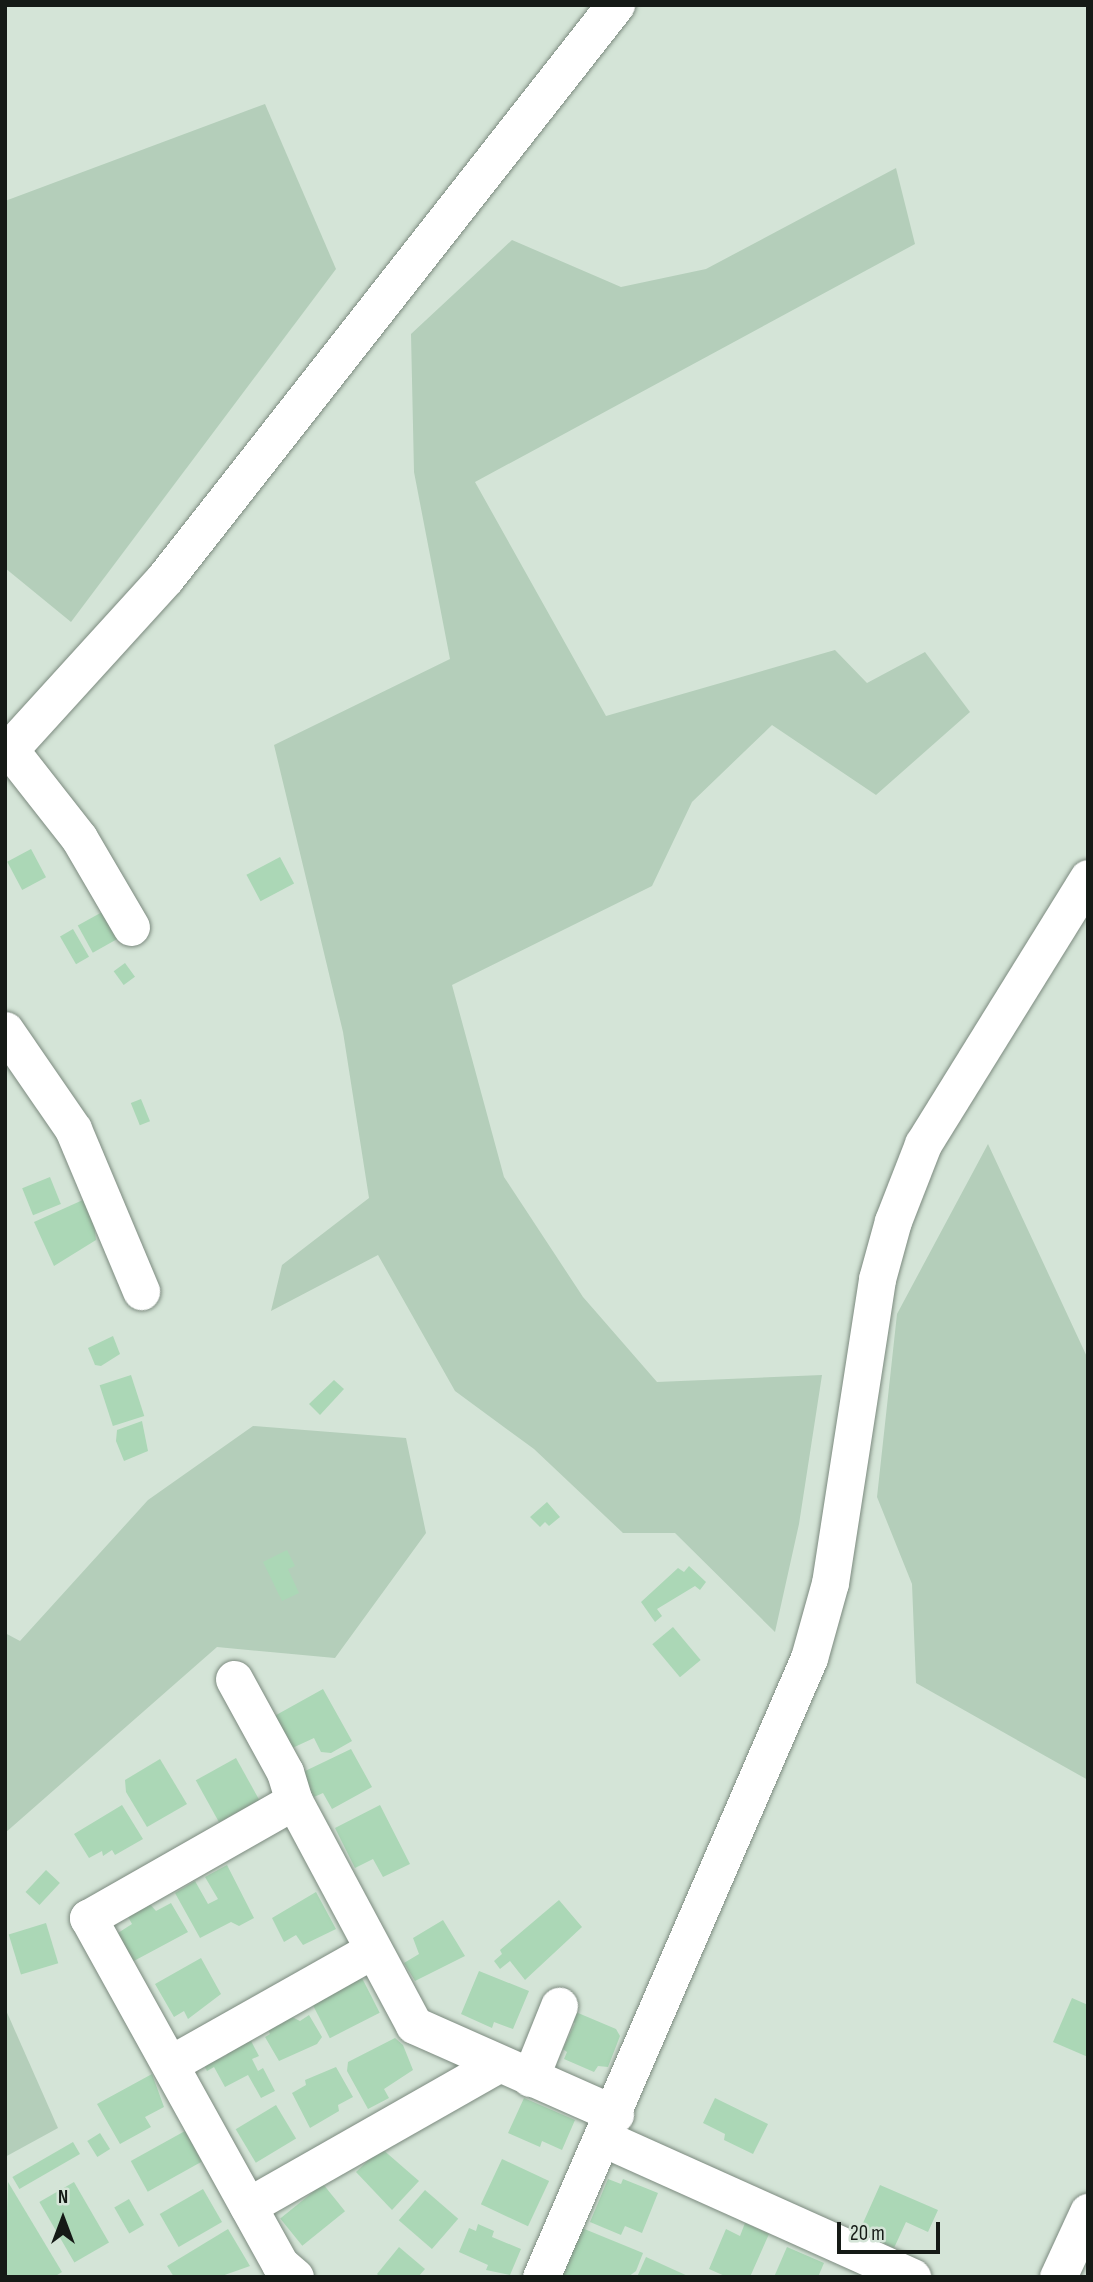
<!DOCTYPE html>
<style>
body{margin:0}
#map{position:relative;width:1093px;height:2282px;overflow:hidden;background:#d4e4d7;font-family:"Sofia Sans Condensed",sans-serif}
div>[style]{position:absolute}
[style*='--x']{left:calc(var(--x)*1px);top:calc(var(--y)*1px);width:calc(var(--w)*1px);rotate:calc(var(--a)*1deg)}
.green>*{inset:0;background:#b4ceba}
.building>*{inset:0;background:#abd7b6;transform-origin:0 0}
.roads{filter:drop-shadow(0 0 2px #7c8a7f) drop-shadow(0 0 2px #7c8a7f)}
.street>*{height:37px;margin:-18.5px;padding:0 18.5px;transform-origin:18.5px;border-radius:18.5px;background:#fff}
.secondary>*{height:38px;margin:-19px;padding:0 19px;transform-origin:19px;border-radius:19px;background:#fff}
span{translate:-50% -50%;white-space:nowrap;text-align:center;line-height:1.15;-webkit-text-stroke:5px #d4e4d7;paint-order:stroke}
.frame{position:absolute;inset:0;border:7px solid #151a16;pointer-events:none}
.north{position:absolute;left:28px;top:2184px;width:70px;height:70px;-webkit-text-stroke:5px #d4e4d7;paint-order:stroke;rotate:0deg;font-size:19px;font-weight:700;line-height:28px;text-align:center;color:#151a16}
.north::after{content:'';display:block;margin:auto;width:24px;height:32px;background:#151a16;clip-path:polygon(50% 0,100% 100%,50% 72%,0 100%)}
.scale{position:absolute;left:837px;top:2222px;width:103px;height:32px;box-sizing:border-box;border:4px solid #151a16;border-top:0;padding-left:9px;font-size:21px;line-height:24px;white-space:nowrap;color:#151a16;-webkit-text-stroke:5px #d4e4d7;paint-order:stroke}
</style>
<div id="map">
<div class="green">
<div style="clip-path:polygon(265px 104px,336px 269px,71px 622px,5px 568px,5px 201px)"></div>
<div style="clip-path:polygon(896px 168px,915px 244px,475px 482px,606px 716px,835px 650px,867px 683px,925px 652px,970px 712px,876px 795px,772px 725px,692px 802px,652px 886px,452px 985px,504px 1177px,583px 1297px,657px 1382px,822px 1375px,799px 1524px,775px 1632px,675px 1533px,623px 1533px,534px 1449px,455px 1391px,378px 1255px,271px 1311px,282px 1265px,369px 1198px,343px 1032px,274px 745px,450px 659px,414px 472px,411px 334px,512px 240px,621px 287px,706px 269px)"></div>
<div style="clip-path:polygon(988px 1144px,1088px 1359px,1088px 1780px,916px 1683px,912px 1584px,877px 1497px,897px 1314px)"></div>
<div style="clip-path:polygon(253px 1426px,406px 1438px,426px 1533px,335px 1658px,217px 1647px,5px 1833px,5px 1633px,20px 1641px,148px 1500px)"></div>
<div style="clip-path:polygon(5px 2008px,58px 2128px,5px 2157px)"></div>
</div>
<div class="building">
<div style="left:31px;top:849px;width:32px;height:27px;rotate:62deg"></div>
<div style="left:280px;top:857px;width:30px;height:38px;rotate:62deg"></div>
<div style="left:104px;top:911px;width:31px;height:30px;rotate:61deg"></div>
<div style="left:73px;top:929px;width:32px;height:15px;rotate:60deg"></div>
<div style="left:125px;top:963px;width:17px;height:14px;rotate:54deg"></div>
<div style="left:141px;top:1099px;width:24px;height:11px;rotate:68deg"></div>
<div style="left:50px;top:1177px;width:29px;height:30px;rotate:68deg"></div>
<div style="clip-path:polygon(85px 1199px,93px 1215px,96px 1240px,54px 1266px,34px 1222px)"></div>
<div style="clip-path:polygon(113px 1336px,120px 1354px,101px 1366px,95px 1365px,88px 1348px)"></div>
<div style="left:131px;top:1375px;width:43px;height:33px;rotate:72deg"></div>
<div style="clip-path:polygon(334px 1380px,344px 1389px,320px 1415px,309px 1404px)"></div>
<div style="clip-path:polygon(142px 1421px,148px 1451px,124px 1461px,116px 1441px,117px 1430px)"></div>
<div style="clip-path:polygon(547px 1502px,560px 1517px,549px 1526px,545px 1522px,540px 1527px,530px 1517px)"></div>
<div style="clip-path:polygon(287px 1550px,295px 1566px,288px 1569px,299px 1593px,282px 1601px,263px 1562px)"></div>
<div style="clip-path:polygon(689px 1566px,706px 1582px,700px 1590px,695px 1586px,657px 1609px,662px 1616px,655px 1622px,641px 1602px,678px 1568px,684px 1572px)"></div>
<div style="left:673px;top:1627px;width:43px;height:27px;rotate:50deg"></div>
<div style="clip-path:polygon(323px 1689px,352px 1741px,331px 1753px,321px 1752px,314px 1738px,288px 1750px,269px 1719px)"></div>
<div style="clip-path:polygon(351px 1749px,372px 1787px,332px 1809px,323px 1793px,314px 1797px,301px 1773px)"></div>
<div style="left:236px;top:1758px;width:48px;height:46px;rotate:61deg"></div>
<div style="clip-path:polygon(160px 1759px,187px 1804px,147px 1827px,126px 1792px,125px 1780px)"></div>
<div style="clip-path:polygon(122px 1805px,143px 1839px,115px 1855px,112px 1850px,103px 1856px,102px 1851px,89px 1858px,74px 1834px)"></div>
<div style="clip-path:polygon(380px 1805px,410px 1864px,383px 1877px,373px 1859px,355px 1868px,335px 1828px)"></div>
<div style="clip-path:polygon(227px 1865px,254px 1918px,239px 1926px,231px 1922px,200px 1938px,175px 1893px,195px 1881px,208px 1904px,218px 1899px,205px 1877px)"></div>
<div style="left:46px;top:1870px;width:19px;height:30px;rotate:43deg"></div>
<div style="clip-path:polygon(316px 1892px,336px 1929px,303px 1945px,296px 1935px,284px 1942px,272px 1918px)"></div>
<div style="clip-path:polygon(559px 1900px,582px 1927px,525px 1980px,510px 1961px,500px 1969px,494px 1961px,502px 1954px,500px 1950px)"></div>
<div style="clip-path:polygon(149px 1903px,156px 1911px,171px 1903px,188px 1932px,132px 1962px,118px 1933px,132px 1924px,127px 1915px)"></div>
<div style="clip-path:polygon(443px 1920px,465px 1956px,415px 1981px,404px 1963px,419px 1954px,413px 1938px)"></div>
<div style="left:46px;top:1923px;width:42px;height:39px;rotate:73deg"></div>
<div style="clip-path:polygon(201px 1958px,221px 1994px,188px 2019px,184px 2011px,174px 2017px,155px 1984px)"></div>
<div style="clip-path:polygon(479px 1971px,529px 1991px,513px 2029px,494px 2022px,492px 2028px,461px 2014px)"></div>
<div style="left:362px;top:1978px;width:39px;height:56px;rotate:63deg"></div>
<div style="clip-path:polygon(1072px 1998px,1088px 2005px,1088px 2057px,1053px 2042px)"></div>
<div style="clip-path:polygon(571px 2010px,616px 2029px,620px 2036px,608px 2067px,598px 2066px,594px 2072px,564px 2059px,567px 2052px,563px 2049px,575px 2023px,567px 2018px)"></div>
<div style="clip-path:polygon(288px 2015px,300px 2021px,309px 2015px,322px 2037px,317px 2044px,279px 2061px,265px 2037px,270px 2034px,267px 2028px)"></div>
<div style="clip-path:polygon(395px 2038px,403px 2045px,413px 2070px,384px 2089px,389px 2098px,368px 2109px,347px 2071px,348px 2062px)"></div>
<div style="clip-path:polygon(251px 2041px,259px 2056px,252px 2059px,258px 2071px,263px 2068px,275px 2091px,261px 2098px,248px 2075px,225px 2087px,214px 2067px,207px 2071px,202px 2061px,217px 2053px,219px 2059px,227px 2055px,225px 2049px)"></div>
<div style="clip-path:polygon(336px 2067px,353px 2097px,338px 2105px,339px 2111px,310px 2128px,292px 2093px,306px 2085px,305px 2080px)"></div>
<div style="clip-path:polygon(152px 2074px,164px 2107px,145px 2117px,151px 2127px,120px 2144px,97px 2104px)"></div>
<div style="clip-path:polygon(524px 2098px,575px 2120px,562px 2150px,542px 2141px,540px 2147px,508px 2133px)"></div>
<div style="clip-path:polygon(715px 2098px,768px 2124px,753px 2154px,724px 2140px,725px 2134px,703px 2123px)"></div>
<div style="left:276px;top:2105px;width:39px;height:47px;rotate:59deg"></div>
<div style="left:185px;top:2131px;width:35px;height:62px;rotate:61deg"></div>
<div style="left:100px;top:2133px;width:19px;height:15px;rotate:58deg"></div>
<div style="left:73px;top:2142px;width:14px;height:70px;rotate:60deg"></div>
<div style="clip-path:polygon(381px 2148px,419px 2181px,392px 2210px,356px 2172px)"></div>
<div style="left:502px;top:2159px;width:52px;height:50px;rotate:25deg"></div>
<div style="clip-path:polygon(608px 2179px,621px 2184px,623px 2179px,658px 2193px,642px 2233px,625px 2226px,621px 2235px,590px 2222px)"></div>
<div style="clip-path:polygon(8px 2182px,62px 2272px,54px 2277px,5px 2277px)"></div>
<div style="left:74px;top:2182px;width:70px;height:40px;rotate:60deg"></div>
<div style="left:323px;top:2184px;width:35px;height:55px;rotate:51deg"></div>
<div style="clip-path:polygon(880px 2185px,938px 2210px,928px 2232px,906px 2222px,894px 2248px,859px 2232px)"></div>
<div style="left:203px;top:2189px;width:38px;height:50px;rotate:60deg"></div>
<div style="left:425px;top:2190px;width:44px;height:40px;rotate:41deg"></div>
<div style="left:129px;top:2199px;width:30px;height:17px;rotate:60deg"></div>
<div style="clip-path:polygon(745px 2223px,769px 2234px,750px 2277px,727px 2277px,709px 2269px,726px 2229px,740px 2236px)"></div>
<div style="clip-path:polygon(478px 2224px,494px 2231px,492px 2237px,521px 2249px,510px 2275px,486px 2270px,488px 2265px,459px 2252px,469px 2228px,476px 2231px)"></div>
<div style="clip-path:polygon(582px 2228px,643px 2253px,636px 2271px,628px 2277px,562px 2277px)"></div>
<div style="clip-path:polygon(228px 2229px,250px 2266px,219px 2277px,174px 2277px,167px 2266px)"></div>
<div style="clip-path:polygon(399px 2247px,425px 2269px,418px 2277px,380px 2277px,377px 2274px)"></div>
<div style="clip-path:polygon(787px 2247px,824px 2263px,818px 2277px,774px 2277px)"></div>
<div style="clip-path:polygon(646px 2257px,690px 2277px,637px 2277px)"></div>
</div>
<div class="roads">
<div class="street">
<div style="--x:10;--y:750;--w:112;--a:51.9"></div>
<div style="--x:79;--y:838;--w:103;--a:59.7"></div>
<div style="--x:5;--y:1030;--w:120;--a:55.5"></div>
<div style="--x:73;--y:1129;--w:176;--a:67.2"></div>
<div style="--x:234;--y:1679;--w:106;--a:61.3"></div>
<div style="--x:285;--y:1772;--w:30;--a:73"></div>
<div style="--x:170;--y:2064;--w:232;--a:-29.4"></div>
<div style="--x:530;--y:2078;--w:78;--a:-68.1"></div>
<div style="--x:605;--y:2139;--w:337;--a:24.2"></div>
<div style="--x:248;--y:2206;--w:288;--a:-29.6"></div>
<div style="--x:295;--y:2277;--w:20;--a:-139"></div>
<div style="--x:280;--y:2264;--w:396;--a:-119"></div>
<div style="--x:88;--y:1918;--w:237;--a:-29.6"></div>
<div style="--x:294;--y:1801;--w:254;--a:61.8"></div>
<div style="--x:414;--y:2025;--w:220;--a:23.9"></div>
<div style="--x:541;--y:2277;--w:675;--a:-66.59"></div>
<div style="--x:809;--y:1658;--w:78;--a:-74.4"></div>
<div style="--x:830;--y:1583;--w:308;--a:-81.2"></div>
<div style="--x:877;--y:1279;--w:60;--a:-74.6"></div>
<div style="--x:893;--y:1221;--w:83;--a:-68.7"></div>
<div style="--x:923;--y:1144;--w:313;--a:-58.2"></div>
<div style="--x:1058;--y:2277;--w:72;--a:-65.2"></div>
</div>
<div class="secondary">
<div style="--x:5;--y:755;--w:239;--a:-47.7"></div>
<div style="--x:166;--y:578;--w:729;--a:-51.86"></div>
</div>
</div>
<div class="frame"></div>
<div class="north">N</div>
<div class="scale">20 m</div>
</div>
